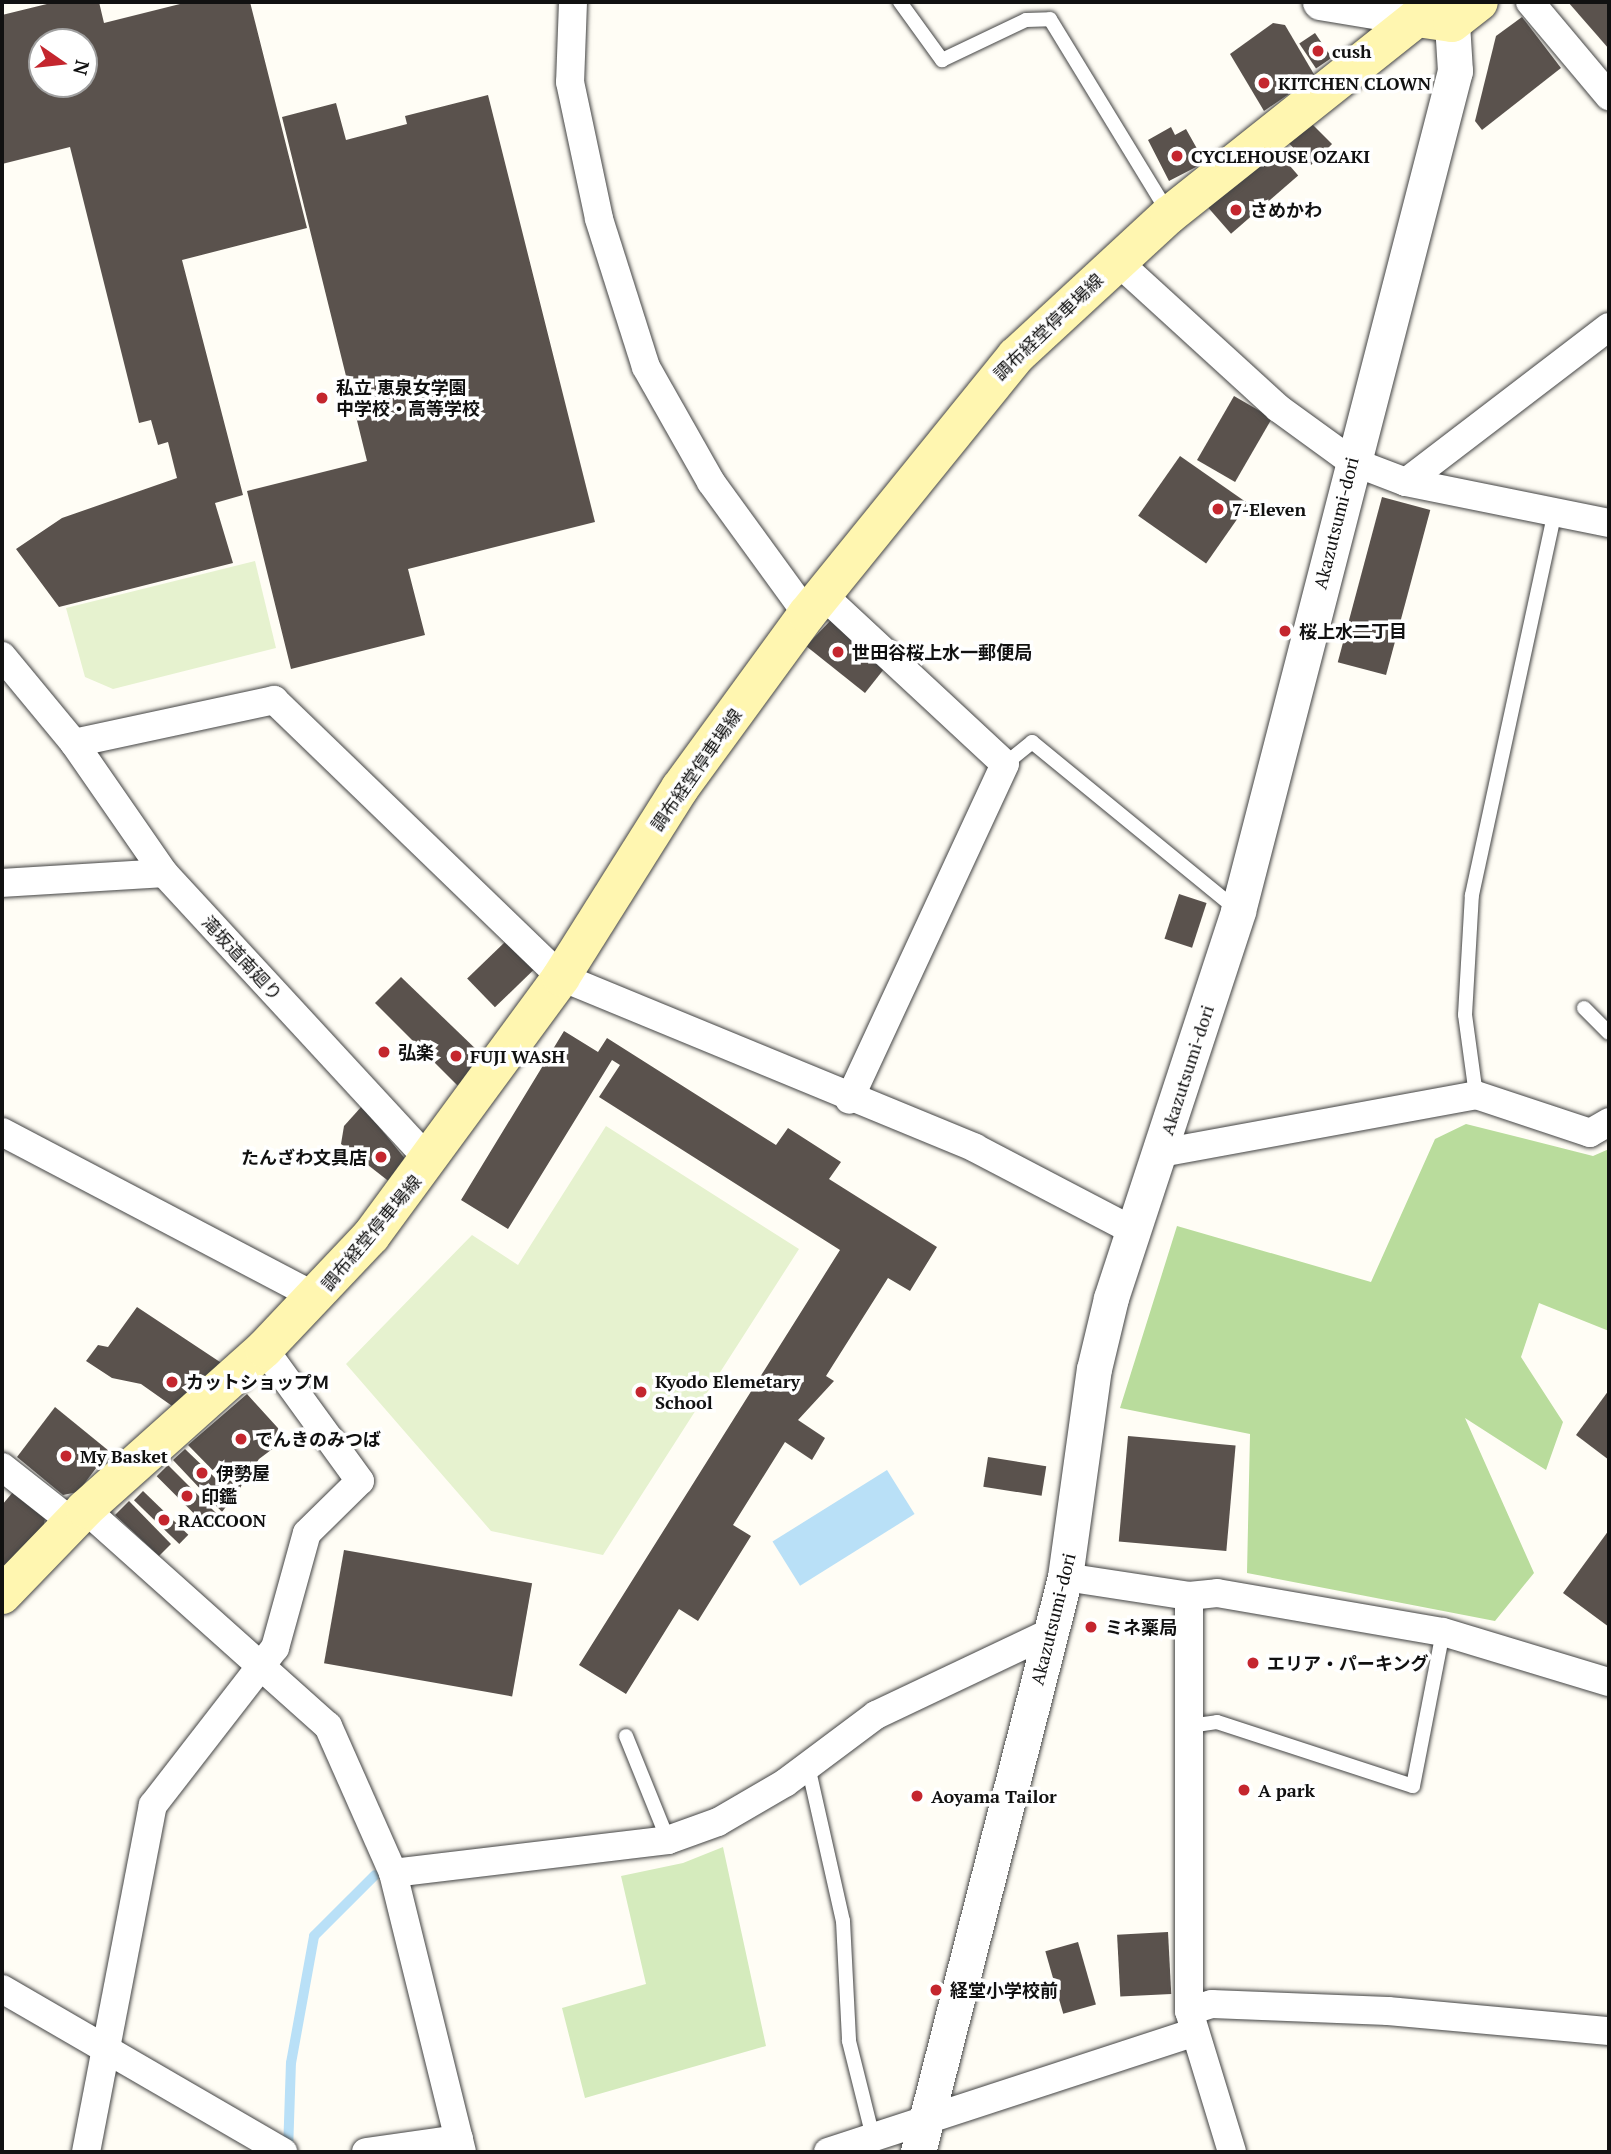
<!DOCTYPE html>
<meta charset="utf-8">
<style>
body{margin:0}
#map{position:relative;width:1611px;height:2154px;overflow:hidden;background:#fffdf5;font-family:"PT Serif","Noto Sans JP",serif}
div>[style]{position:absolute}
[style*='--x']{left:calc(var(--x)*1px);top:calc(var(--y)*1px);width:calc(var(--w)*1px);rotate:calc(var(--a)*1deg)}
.green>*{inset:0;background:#d5ebbd}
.forest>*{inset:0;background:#b9dc9c}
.pitch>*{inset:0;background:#e6f2cf}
.water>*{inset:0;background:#b9e0f7;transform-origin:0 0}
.stream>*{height:10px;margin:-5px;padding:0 5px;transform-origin:5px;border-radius:5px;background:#b9e0f7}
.building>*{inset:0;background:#5a524d;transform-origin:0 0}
.roads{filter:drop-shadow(0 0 2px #444) drop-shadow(0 0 2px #444)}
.service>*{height:14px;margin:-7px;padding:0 7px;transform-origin:7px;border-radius:7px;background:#fff}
.minor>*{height:28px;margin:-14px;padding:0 14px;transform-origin:14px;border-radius:14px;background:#fff}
.tertiary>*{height:35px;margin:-17.5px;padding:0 17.5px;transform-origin:17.5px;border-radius:17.5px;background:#fff}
.secondary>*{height:38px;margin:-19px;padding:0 19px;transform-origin:19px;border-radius:19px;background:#fff6b0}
.dots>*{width:19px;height:19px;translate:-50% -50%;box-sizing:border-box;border:4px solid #fff;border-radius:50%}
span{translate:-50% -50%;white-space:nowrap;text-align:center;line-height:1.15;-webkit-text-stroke:7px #fff;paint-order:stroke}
.poi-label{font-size:18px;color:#111;font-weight:700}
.left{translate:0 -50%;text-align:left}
.right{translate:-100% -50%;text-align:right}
.street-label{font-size:18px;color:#111}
.frame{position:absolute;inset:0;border:4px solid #111;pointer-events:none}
.north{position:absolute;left:28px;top:28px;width:70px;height:70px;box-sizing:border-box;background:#fff;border:2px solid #a0a0a0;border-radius:50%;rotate:104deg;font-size:19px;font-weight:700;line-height:28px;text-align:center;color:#111}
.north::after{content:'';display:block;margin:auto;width:24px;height:32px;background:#c4262e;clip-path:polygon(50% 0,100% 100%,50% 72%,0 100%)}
</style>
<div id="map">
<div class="green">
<div style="clip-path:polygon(723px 1847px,766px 2046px,585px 2098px,562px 2008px,646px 1984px,621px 1876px,683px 1863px)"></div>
</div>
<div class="forest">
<div style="clip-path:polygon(1466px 1124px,1593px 1156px,1609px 1149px,1609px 1331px,1539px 1303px,1521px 1357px,1563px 1422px,1546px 1470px,1465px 1418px,1534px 1573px,1495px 1621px,1247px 1573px,1250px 1434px,1120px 1408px,1177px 1226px,1371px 1282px,1435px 1139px)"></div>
</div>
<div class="pitch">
<div style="clip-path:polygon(255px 561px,276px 648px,113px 689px,85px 677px,66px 608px)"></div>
<div style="clip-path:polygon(606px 1126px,799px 1249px,603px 1555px,491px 1531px,346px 1364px,472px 1235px,518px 1265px)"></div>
</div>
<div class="water">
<div style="left:887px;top:1470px;width:52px;height:135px;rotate:58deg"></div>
</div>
<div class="stream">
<div style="--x:288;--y:2152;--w:89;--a:-88.1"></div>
<div style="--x:291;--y:2063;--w:129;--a:-79.7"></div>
<div style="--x:314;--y:1936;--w:86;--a:-45"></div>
</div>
<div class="building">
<div style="clip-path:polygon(evenodd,55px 2px,99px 2px,104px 23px,188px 2px,250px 2px,307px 228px,182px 260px,243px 495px,215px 503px,233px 563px,59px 607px,16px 549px,62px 518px,177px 478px,168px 442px,158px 445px,151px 420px,139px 423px,70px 147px,2px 164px,2px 15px,55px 2px,42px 42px,84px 42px,84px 84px,42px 84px,42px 42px)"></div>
<div style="clip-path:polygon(1568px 2px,1609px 2px,1609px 49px)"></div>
<div style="clip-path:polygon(1522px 17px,1561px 68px,1482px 130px,1475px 121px,1496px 36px)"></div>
<div style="clip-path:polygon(1273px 23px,1285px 25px,1315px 76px,1264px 111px,1230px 54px)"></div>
<div style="left:1315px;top:33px;width:30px;height:19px;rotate:56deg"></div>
<div style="clip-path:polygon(488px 95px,595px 522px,408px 569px,425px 635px,291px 669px,247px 491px,367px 461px,282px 117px,336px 103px,346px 140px,407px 124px,405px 116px)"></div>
<div style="left:1308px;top:120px;width:34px;height:30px;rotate:45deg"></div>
<div style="clip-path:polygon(1171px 127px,1175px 135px,1186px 129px,1200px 154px,1198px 166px,1169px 181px,1148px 140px)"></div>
<div style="left:1270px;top:143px;width:43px;height:89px;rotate:49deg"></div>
<div style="left:1234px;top:396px;width:44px;height:74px;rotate:30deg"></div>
<div style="left:1180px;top:456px;width:83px;height:73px;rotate:35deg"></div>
<div style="left:1382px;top:497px;width:50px;height:171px;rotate:15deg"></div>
<div style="clip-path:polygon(831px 620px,884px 669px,865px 693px,806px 646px)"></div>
<div style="left:1179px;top:894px;width:29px;height:47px;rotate:18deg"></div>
<div style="left:506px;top:941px;width:40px;height:54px;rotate:46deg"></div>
<div style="clip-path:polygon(401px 977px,480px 1053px,462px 1090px,375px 1003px)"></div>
<div style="clip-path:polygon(564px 1031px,598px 1052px,607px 1038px,776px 1145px,788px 1128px,841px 1162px,829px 1179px,937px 1247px,910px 1291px,888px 1278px,826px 1376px,834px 1381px,798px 1420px,825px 1438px,812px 1460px,785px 1442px,733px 1525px,751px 1536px,698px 1621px,679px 1609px,626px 1694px,579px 1665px,840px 1250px,599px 1097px,620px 1065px,612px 1060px,508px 1229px,461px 1200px)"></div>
<div style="clip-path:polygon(362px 1106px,407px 1161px,391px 1183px,341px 1144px,344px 1126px)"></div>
<div style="clip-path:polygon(137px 1307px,223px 1364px,175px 1408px,141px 1384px,112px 1378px,86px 1361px,98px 1345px,108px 1347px)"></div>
<div style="clip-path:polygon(1609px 1390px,1609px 1460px,1576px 1435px)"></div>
<div style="clip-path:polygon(247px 1394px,287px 1438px,259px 1459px,236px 1494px,188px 1445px)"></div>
<div style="clip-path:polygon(55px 1407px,109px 1451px,78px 1492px,63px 1495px,17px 1457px)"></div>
<div style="left:1128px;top:1436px;width:108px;height:106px;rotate:5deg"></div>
<div style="clip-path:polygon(185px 1449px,234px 1496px,222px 1512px,173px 1460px)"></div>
<div style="left:988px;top:1457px;width:59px;height:30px;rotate:9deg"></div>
<div style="left:168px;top:1465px;width:69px;height:16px;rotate:45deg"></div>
<div style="left:143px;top:1491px;width:63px;height:13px;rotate:44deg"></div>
<div style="clip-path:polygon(13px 1492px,45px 1518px,43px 1531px,2px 1575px,2px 1505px)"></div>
<div style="clip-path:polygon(129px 1501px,171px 1544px,159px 1556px,115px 1515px)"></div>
<div style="clip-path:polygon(1609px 1530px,1609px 1627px,1563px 1593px)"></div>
<div style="left:344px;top:1550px;width:191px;height:115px;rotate:10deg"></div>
<div style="left:1168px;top:1932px;width:62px;height:51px;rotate:87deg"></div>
<div style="left:1078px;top:1942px;width:65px;height:34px;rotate:74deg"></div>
</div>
<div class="roads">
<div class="service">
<div style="--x:900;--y:2;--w:72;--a:54.1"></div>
<div style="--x:942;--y:60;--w:93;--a:-25.5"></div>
<div style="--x:1026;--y:20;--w:24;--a:-2"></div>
<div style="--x:1050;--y:19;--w:228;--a:58.6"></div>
<div style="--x:1005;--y:764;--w:35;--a:-39"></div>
<div style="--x:1032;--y:742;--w:265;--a:39.3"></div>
<div style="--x:1584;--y:1008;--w:35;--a:45"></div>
<div style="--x:1476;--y:1095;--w:81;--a:-97.8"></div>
<div style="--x:1465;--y:1015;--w:120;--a:-86.7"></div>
<div style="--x:1472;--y:895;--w:389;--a:-77.8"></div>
<div style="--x:1189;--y:1726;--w:28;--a:-8"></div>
<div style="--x:1217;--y:1722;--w:206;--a:18.1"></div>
<div style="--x:1413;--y:1786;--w:157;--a:-79"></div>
<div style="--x:626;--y:1736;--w:112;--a:68"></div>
<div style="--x:808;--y:1766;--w:159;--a:77.3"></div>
<div style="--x:843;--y:1921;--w:120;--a:87.1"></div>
<div style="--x:849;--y:2041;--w:99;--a:76"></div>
</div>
<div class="minor">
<div style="--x:573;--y:2;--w:80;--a:92.1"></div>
<div style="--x:570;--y:82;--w:140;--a:78"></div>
<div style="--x:599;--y:219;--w:155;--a:72.4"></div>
<div style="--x:646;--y:367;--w:132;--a:60.5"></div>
<div style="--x:711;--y:482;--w:163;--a:54"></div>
<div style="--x:1530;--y:2;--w:123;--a:50"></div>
<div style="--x:1117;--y:261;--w:218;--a:42.4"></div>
<div style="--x:1278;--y:408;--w:90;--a:36"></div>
<div style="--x:1351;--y:461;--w:59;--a:20.9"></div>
<div style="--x:1406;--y:482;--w:207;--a:11.4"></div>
<div style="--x:1406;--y:482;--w:255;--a:-37.4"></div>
<div style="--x:823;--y:595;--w:248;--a:42.9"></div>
<div style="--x:1005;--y:764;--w:370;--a:114.9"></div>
<div style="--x:2;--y:656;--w:113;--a:50.4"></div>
<div style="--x:74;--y:743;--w:158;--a:55.3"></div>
<div style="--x:164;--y:873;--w:393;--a:47.3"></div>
<div style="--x:74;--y:743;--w:205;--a:-12.1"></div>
<div style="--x:274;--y:700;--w:399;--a:44"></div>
<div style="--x:561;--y:977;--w:448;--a:22.4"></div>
<div style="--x:975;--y:1148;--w:179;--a:27.6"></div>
<div style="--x:2;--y:883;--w:162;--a:-3.5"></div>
<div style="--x:2;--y:1132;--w:355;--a:27.7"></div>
<div style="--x:1161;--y:1153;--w:320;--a:-10.4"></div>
<div style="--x:1476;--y:1095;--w:120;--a:18.4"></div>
<div style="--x:1590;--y:1133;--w:22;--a:-30"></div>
<div style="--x:2;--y:1467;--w:89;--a:38.2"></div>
<div style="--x:85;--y:1509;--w:326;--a:41.8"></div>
<div style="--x:328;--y:1726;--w:161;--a:66.1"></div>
<div style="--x:393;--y:1873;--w:287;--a:76.1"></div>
<div style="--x:1065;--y:1577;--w:125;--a:8.7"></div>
<div style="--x:1189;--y:1596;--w:28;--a:-6"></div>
<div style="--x:1217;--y:1593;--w:229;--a:9.8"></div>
<div style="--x:1443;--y:1632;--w:173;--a:16.8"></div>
<div style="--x:1189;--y:1596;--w:415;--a:90"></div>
<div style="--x:1189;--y:2011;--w:147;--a:73"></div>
<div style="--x:393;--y:1873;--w:277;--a:-6.8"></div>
<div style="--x:668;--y:1840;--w:53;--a:-19.8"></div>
<div style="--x:718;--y:1822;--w:78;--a:-30.2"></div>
<div style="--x:785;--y:1783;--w:114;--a:-36.8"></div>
<div style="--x:876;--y:1715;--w:194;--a:-25.4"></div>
<div style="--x:2;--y:1989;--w:325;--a:30.1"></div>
<div style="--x:1189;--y:2011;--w:24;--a:-17"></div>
<div style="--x:1212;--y:2004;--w:176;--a:2.3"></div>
<div style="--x:1388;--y:2011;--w:222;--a:5.2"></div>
<div style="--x:86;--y:2152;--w:353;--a:-79.1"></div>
<div style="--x:153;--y:1805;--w:199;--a:-52.2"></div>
<div style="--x:275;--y:1648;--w:119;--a:-74.5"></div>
<div style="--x:307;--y:1533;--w:74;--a:-44.5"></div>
<div style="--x:360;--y:1481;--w:163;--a:-126"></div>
<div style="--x:366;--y:2152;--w:94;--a:-8"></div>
<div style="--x:828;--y:2152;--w:384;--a:-18.1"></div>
</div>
<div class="tertiary">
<div style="--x:1320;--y:2;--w:98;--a:9.4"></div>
<div style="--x:918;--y:2152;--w:593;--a:-75.66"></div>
<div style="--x:1065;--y:1577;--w:210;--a:-82.1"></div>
<div style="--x:1094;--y:1369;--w:73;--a:-76.5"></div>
<div style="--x:1111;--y:1298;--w:407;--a:-71.8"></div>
<div style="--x:1238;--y:911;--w:868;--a:-75.52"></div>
<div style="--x:1455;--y:71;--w:48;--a:-93.6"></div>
</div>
<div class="secondary">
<div style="--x:2;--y:1595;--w:120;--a:-46"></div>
<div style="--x:85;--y:1509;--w:240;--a:-41.8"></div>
<div style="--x:264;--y:1349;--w:156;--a:-46.6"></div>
<div style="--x:371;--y:1236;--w:321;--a:-53.7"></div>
<div style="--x:561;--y:977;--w:223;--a:-57.8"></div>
<div style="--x:680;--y:788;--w:215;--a:-53.9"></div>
<div style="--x:807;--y:614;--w:332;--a:-51"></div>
<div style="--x:1016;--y:356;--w:208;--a:-42.7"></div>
<div style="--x:1169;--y:215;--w:317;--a:-38.5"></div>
<div style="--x:1417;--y:18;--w:35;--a:8"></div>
<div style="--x:1452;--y:23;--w:34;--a:-38"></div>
</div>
</div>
<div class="dots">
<div style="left:1318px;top:51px;background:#c4262e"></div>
<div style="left:1264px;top:83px;background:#c4262e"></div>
<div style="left:1177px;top:156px;background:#c4262e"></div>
<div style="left:1236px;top:210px;background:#c4262e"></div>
<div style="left:322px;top:398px;background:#c4262e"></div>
<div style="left:1218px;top:509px;background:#c4262e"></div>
<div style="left:1285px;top:631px;background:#c4262e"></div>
<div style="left:838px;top:652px;background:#c4262e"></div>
<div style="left:384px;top:1052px;background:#c4262e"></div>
<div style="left:456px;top:1056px;background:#c4262e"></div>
<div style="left:381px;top:1157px;background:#c4262e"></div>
<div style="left:172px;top:1382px;background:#c4262e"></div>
<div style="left:641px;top:1392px;background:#c4262e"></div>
<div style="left:241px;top:1439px;background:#c4262e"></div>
<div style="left:66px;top:1456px;background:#c4262e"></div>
<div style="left:202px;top:1473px;background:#c4262e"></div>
<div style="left:187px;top:1496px;background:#c4262e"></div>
<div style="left:164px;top:1520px;background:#c4262e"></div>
<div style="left:1091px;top:1627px;background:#c4262e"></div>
<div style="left:1253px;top:1663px;background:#c4262e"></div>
<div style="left:1244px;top:1790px;background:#c4262e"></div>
<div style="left:917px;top:1796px;background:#c4262e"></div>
<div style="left:936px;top:1990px;background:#c4262e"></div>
</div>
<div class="poi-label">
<span class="left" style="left:1332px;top:51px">cush</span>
<span class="left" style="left:1278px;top:83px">KITCHEN CLOWN</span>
<span class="left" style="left:1191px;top:156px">CYCLEHOUSE OZAKI</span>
<span class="left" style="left:1250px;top:210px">さめかわ</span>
<span class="left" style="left:336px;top:398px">私立 恵泉女学園<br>中学校・高等学校</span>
<span class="left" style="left:1232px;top:509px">7-Eleven</span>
<span class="left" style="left:1299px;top:631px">桜上水二丁目</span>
<span class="left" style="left:852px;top:652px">世田谷桜上水一郵便局</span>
<span class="left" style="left:398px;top:1052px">弘楽</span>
<span class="left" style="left:470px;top:1056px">FUJI WASH</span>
<span class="right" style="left:367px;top:1157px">たんざわ文具店</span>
<span class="left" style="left:186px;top:1382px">カットショップＭ</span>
<span class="left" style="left:655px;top:1392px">Kyodo Elemetary<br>School</span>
<span class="left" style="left:255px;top:1439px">でんきのみつば</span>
<span class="left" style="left:80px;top:1456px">My Basket</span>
<span class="left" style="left:216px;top:1473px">伊勢屋</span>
<span class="left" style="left:201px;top:1496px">印鑑</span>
<span class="left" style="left:178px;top:1520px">RACCOON</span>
<span class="left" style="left:1105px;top:1627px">ミネ薬局</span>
<span class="left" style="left:1267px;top:1663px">エリア・パーキング</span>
<span class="left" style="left:1258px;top:1790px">A park</span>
<span class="left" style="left:931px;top:1796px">Aoyama Tailor</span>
<span class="left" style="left:950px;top:1990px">経堂小学校前</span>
</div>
<div class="street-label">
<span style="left:1048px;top:327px;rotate:-44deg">調布経堂停車場線</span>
<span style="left:1336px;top:523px;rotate:-76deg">Akazutsumi-dori</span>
<span style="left:696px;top:770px;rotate:-55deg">調布経堂停車場線</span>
<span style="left:242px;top:958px;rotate:47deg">滝坂道南廻り</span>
<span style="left:1187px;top:1070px;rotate:-72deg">Akazutsumi-dori</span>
<span style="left:371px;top:1233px;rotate:-50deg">調布経堂停車場線</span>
<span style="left:1053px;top:1619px;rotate:-76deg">Akazutsumi-dori</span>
</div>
<div class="frame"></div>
<div class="north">N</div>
</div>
